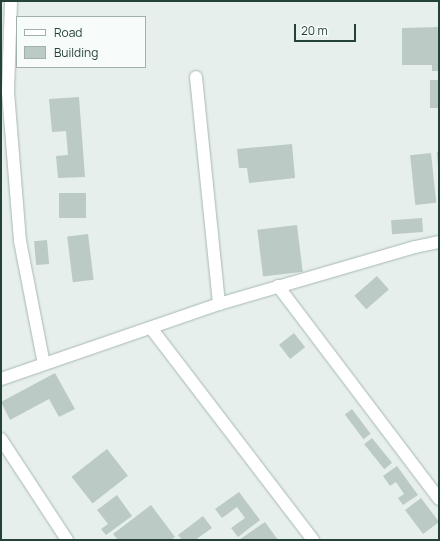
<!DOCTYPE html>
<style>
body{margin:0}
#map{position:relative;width:440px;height:541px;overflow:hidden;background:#e6efeb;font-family:Manrope,sans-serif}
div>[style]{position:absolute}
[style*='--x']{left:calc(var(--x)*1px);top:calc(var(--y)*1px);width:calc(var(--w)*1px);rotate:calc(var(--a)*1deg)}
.building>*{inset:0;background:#bbcac4;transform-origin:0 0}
.roads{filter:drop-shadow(0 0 1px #a8b8b2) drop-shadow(0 0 1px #a8b8b2)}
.minor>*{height:12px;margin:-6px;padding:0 6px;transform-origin:6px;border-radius:6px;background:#fff}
span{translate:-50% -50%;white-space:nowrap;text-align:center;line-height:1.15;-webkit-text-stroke:3px #f7fbf9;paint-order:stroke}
.frame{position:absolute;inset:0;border:2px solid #24423a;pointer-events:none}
.legend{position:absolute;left:16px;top:16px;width:130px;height:52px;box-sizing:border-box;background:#f7fbf9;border:1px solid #a3b1ad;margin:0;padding:5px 7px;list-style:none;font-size:12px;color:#24423a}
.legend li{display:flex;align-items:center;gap:8px;height:20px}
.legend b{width:20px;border:1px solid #a3b1ad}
.scale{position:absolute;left:294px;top:24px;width:62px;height:18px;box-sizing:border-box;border:2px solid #24423a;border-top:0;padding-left:5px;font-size:12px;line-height:14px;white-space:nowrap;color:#24423a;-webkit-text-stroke:3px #f7fbf9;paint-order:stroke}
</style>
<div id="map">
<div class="building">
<div style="clip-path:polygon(439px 27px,439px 71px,432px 71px,432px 65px,402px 65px,402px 28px)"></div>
<div style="left:430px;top:80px;width:9px;height:28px"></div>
<div style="clip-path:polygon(79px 97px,85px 177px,58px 178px,56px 156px,68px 155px,66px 131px,52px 132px,49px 99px)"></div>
<div style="clip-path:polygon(292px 144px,295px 178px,249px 183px,247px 168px,239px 168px,237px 149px)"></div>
<div style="clip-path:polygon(437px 152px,439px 152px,439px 168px,438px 168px)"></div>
<div style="left:431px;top:153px;width:50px;height:21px;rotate:84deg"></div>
<div style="left:59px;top:193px;width:27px;height:25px"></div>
<div style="left:422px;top:218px;width:14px;height:31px;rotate:86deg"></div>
<div style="left:297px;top:225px;width:47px;height:40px;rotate:83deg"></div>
<div style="left:88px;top:234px;width:46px;height:21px;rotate:83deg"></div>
<div style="left:47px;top:240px;width:24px;height:13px;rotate:85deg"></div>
<div style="left:377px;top:276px;width:18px;height:30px;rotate:49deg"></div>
<div style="left:294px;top:333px;width:18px;height:19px;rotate:52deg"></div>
<div style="clip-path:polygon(55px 373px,75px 409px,59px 417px,49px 399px,10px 420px,1px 402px)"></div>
<div style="left:352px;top:409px;width:31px;height:9px;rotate:53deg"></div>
<div style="left:372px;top:438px;width:32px;height:10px;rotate:51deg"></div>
<div style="left:107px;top:449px;width:34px;height:45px;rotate:52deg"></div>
<div style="clip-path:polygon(397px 466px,418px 495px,403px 505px,398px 498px,404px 494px,396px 482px,390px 486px,383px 476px)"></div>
<div style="clip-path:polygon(239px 492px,260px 520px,238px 537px,231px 528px,245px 518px,237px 507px,222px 518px,215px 509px)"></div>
<div style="clip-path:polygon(117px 495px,132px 516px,106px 535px,101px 529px,108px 524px,97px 510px)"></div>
<div style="left:421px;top:498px;width:30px;height:20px;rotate:53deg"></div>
<div style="clip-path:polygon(151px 505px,175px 537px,171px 540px,118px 540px,113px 534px)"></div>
<div style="clip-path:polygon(203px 516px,212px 528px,195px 540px,182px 540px,178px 535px)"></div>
<div style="clip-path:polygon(265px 522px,278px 540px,239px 540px)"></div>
</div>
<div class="roads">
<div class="minor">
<div style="--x:11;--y:1;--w:91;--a:91.9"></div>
<div style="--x:8;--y:92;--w:149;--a:85.4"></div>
<div style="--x:20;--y:241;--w:125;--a:79"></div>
<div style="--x:196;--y:77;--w:228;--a:84.2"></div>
<div style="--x:278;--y:286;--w:267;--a:52.9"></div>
<div style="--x:151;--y:328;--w:267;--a:52.6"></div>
<div style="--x:1;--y:379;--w:231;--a:-19"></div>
<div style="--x:219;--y:304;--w:204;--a:-16.2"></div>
<div style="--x:415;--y:247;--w:25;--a:-12"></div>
<div style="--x:1;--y:439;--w:121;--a:56.8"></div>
</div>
</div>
<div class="frame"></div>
<ul class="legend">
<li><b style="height:5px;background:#fff"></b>Road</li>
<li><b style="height:11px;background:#bbcac4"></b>Building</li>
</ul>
<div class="scale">20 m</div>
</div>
